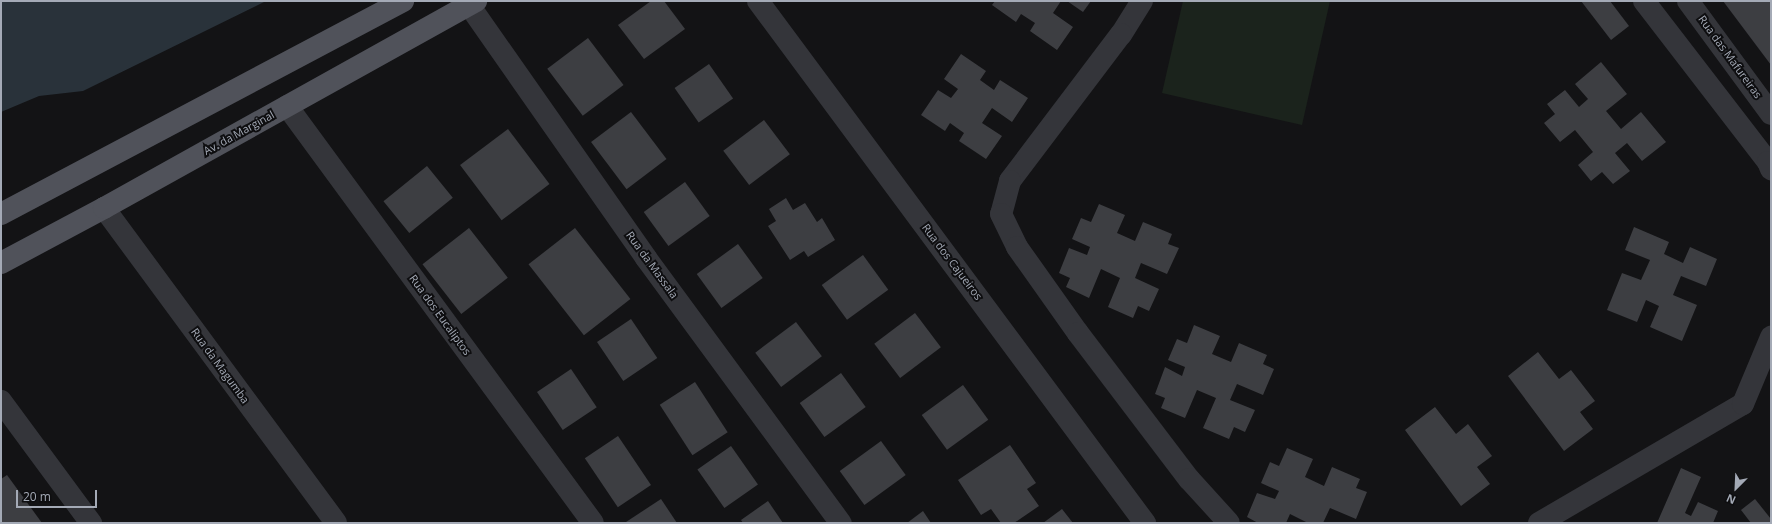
<!DOCTYPE html>
<style>
body{margin:0}
#map{position:relative;width:1772px;height:524px;overflow:hidden;background:#131315;font-family:"Open Sans",sans-serif}
div>[style]{position:absolute}
[style*='--x']{left:calc(var(--x)*1px);top:calc(var(--y)*1px);width:calc(var(--w)*1px);rotate:calc(var(--a)*1deg)}
.green>*{inset:0;background:#1b231c}
.water>*{inset:0;background:#29323a}
.building>*{inset:0;background:#3d3e42;transform-origin:0 0}
.minor>*{height:22px;margin:-11px;padding:0 11px;transform-origin:11px;border-radius:11px;background:#34353a}
.primary>*{height:22px;margin:-11px;padding:0 11px;transform-origin:11px;border-radius:11px;background:#50525a}
span{translate:-50% -50%;white-space:nowrap;text-align:center;line-height:1.15;-webkit-text-stroke:4px #0e0e10;paint-order:stroke}
.street-label{font-size:11px;color:#a4aab6}
.frame{position:absolute;inset:0;border:2px solid #a4aab6;pointer-events:none}
.north{position:absolute;left:1716px;top:468px;width:40px;height:40px;-webkit-text-stroke:3px #0e0e10;paint-order:stroke;rotate:204deg;font-size:11px;font-weight:700;line-height:16px;text-align:center;color:#a4aab6}
.north::after{content:'';display:block;margin:auto;width:14px;height:18px;background:#a4aab6;clip-path:polygon(50% 0,100% 100%,50% 72%,0 100%)}
.scale{position:absolute;left:16px;top:490px;width:81px;height:18px;box-sizing:border-box;border:2px solid #a4aab6;border-top:0;padding-left:5px;font-size:12px;line-height:14px;white-space:nowrap;color:#a4aab6;-webkit-text-stroke:3px #0e0e10;paint-order:stroke}
</style>
<div id="map">
<div class="green">
<div style="clip-path:polygon(1183px 1px,1330px 1px,1302px 125px,1162px 93px)"></div>
</div>
<div class="water">
<div style="clip-path:polygon(1px 1px,266px 1px,83px 91px,39px 96px,1px 112px)"></div>
</div>
<div class="building">
<div style="clip-path:polygon(651px 1px,664px 1px,685px 29px,644px 59px,618px 25px)"></div>
<div style="clip-path:polygon(995px 1px,1061px 1px,1053px 13px,1073px 27px,1057px 50px,1030px 31px,1035px 23px,1021px 14px,1016px 22px,992px 5px)"></div>
<div style="clip-path:polygon(1067px 1px,1091px 1px,1083px 12px)"></div>
<div style="clip-path:polygon(1581px 1px,1610px 1px,1629px 26px,1611px 40px)"></div>
<div style="clip-path:polygon(1723px 1px,1771px 1px,1771px 65px)"></div>
<div style="left:588px;top:38px;width:59px;height:51px;rotate:53deg"></div>
<div style="clip-path:polygon(961px 54px,986px 71px,980px 80px,994px 90px,1000px 80px,1028px 98px,1012px 122px,992px 108px,982px 123px,1002px 136px,986px 159px,959px 141px,964px 133px,950px 123px,945px 131px,921px 115px,938px 90px,951px 98px,958px 89px,944px 79px)"></div>
<div style="clip-path:polygon(1601px 62px,1627px 94px,1606px 111px,1621px 129px,1641px 112px,1666px 142px,1642px 161px,1627px 143px,1615px 153px,1630px 171px,1613px 184px,1602px 172px,1591px 181px,1578px 165px,1593px 152px,1575px 130px,1560px 142px,1544px 123px,1555px 114px,1547px 104px,1565px 90px,1579px 107px,1588px 99px,1575px 84px)"></div>
<div style="left:709px;top:64px;width:42px;height:42px;rotate:55deg"></div>
<div style="left:631px;top:112px;width:59px;height:50px;rotate:53deg"></div>
<div style="left:764px;top:120px;width:43px;height:51px;rotate:53deg"></div>
<div style="left:508px;top:129px;width:69px;height:60px;rotate:53deg"></div>
<div style="left:427px;top:166px;width:41px;height:56px;rotate:51deg"></div>
<div style="left:685px;top:182px;width:42px;height:51px;rotate:54deg"></div>
<div style="clip-path:polygon(786px 198px,793px 210px,805px 203px,817px 222px,822px 218px,835px 240px,808px 257px,804px 251px,790px 260px,768px 226px,776px 221px,769px 209px)"></div>
<div style="clip-path:polygon(1099px 204px,1125px 215px,1117px 233px,1135px 241px,1143px 222px,1172px 234px,1168px 244px,1179px 248px,1167px 274px,1141px 263px,1135px 278px,1159px 289px,1149px 311px,1138px 306px,1133px 318px,1108px 307px,1120px 278px,1101px 269px,1089px 298px,1066px 287px,1070px 278px,1059px 273px,1069px 248px,1087px 255px,1090px 247px,1072px 239px,1081px 218px,1091px 222px)"></div>
<div style="clip-path:polygon(1634px 227px,1669px 242px,1664px 254px,1683px 263px,1690px 247px,1717px 259px,1706px 286px,1681px 276px,1673px 295px,1697px 305px,1682px 341px,1650px 327px,1659px 306px,1646px 300px,1637px 322px,1607px 310px,1622px 273px,1641px 280px,1650px 260px,1625px 250px)"></div>
<div style="left:469px;top:228px;width:63px;height:59px;rotate:52deg"></div>
<div style="left:575px;top:228px;width:90px;height:59px;rotate:52deg"></div>
<div style="left:738px;top:244px;width:42px;height:51px;rotate:54deg"></div>
<div style="left:863px;top:255px;width:43px;height:51px;rotate:54deg"></div>
<div style="left:915px;top:313px;width:43px;height:51px;rotate:53deg"></div>
<div style="left:631px;top:319px;width:47px;height:41px;rotate:56deg"></div>
<div style="left:796px;top:322px;width:43px;height:51px;rotate:53deg"></div>
<div style="clip-path:polygon(1194px 325px,1220px 336px,1212px 354px,1231px 362px,1239px 343px,1267px 355px,1263px 364px,1274px 369px,1263px 395px,1237px 384px,1230px 400px,1255px 410px,1245px 432px,1234px 427px,1229px 439px,1203px 428px,1216px 398px,1197px 390px,1185px 418px,1161px 408px,1165px 398px,1155px 394px,1165px 367px,1182px 376px,1185px 367px,1168px 360px,1177px 339px,1187px 343px)"></div>
<div style="clip-path:polygon(1538px 352px,1559px 379px,1571px 370px,1595px 401px,1580px 412px,1593px 429px,1564px 451px,1508px 376px)"></div>
<div style="left:571px;top:369px;width:46px;height:41px;rotate:56deg"></div>
<div style="left:841px;top:373px;width:42px;height:51px;rotate:54deg"></div>
<div style="left:695px;top:382px;width:60px;height:42px;rotate:57deg"></div>
<div style="left:963px;top:385px;width:43px;height:51px;rotate:54deg"></div>
<div style="clip-path:polygon(1435px 407px,1456px 434px,1468px 424px,1492px 456px,1477px 467px,1490px 484px,1461px 506px,1405px 430px)"></div>
<div style="left:618px;top:436px;width:59px;height:40px;rotate:56deg"></div>
<div style="left:881px;top:441px;width:42px;height:51px;rotate:54deg"></div>
<div style="clip-path:polygon(1010px 445px,1036px 483px,1027px 489px,1039px 506px,1014px 523px,1001px 523px,991px 509px,981px 515px,958px 480px)"></div>
<div style="left:731px;top:446px;width:47px;height:41px;rotate:55deg"></div>
<div style="clip-path:polygon(1287px 448px,1313px 459px,1305px 477px,1324px 486px,1332px 467px,1360px 479px,1356px 488px,1367px 492px,1356px 519px,1330px 508px,1323px 523px,1308px 523px,1290px 514px,1286px 523px,1258px 523px,1247px 517px,1257px 493px,1275px 499px,1279px 491px,1261px 483px,1270px 462px,1279px 466px)"></div>
<div style="clip-path:polygon(1681px 468px,1701px 477px,1685px 513px,1691px 516px,1698px 502px,1718px 511px,1713px 523px,1657px 523px)"></div>
<div style="clip-path:polygon(7px 475px,42px 523px,1px 523px,1px 479px)"></div>
<div style="clip-path:polygon(661px 499px,677px 523px,627px 523px,626px 522px)"></div>
<div style="clip-path:polygon(1755px 499px,1771px 519px,1771px 523px,1751px 523px,1741px 510px)"></div>
<div style="clip-path:polygon(768px 501px,783px 523px,743px 523px,741px 520px)"></div>
<div style="clip-path:polygon(1062px 509px,1073px 523px,1043px 523px)"></div>
<div style="clip-path:polygon(923px 511px,931px 523px,907px 523px)"></div>
</div>
<div class="minor">
<div style="--x:758;--y:1;--w:650;--a:53.45"></div>
<div style="--x:1142;--y:1;--w:39;--a:122"></div>
<div style="--x:1121;--y:34;--w:184;--a:127.1"></div>
<div style="--x:1010;--y:181;--w:34;--a:105"></div>
<div style="--x:1001;--y:214;--w:37;--a:64"></div>
<div style="--x:1017;--y:247;--w:105;--a:54.7"></div>
<div style="--x:1078;--y:333;--w:183;--a:52.8"></div>
<div style="--x:1189;--y:479;--w:59;--a:47.7"></div>
<div style="--x:1644;--y:1;--w:203;--a:52.4"></div>
<div style="--x:1768;--y:162;--w:8;--a:67"></div>
<div style="--x:1688;--y:1;--w:140;--a:53.7"></div>
<div style="--x:469;--y:5;--w:309;--a:55"></div>
<div style="--x:646;--y:258;--w:329;--a:53.7"></div>
<div style="--x:287;--y:106;--w:517;--a:53.73"></div>
<div style="--x:104;--y:208;--w:391;--a:53.6"></div>
<div style="--x:1;--y:401;--w:152;--a:53.6"></div>
<div style="--x:1539;--y:523;--w:236;--a:-30.3"></div>
<div style="--x:1743;--y:404;--w:73;--a:-67.3"></div>
</div>
<div class="primary">
<div style="--x:1;--y:214;--w:455;--a:-27.9"></div>
<div style="--x:1;--y:263;--w:117;--a:-28.1"></div>
<div style="--x:104;--y:208;--w:426;--a:-29.1"></div>
</div>
<div class="street-label">
<span style="left:1730px;top:57px;rotate:54deg">Rua das Mafureiras</span>
<span style="left:239px;top:133px;rotate:-29deg">Av. da Marginal</span>
<span style="left:952px;top:262px;rotate:53deg">Rua dos Cajueiros</span>
<span style="left:652px;top:265px;rotate:54deg">Rua da Massala</span>
<span style="left:440px;top:315px;rotate:54deg">Rua dos Eucaliptos</span>
<span style="left:220px;top:366px;rotate:54deg">Rua da Magumba</span>
</div>
<div class="frame"></div>
<div class="north">N</div>
<div class="scale">20 m</div>
</div>
